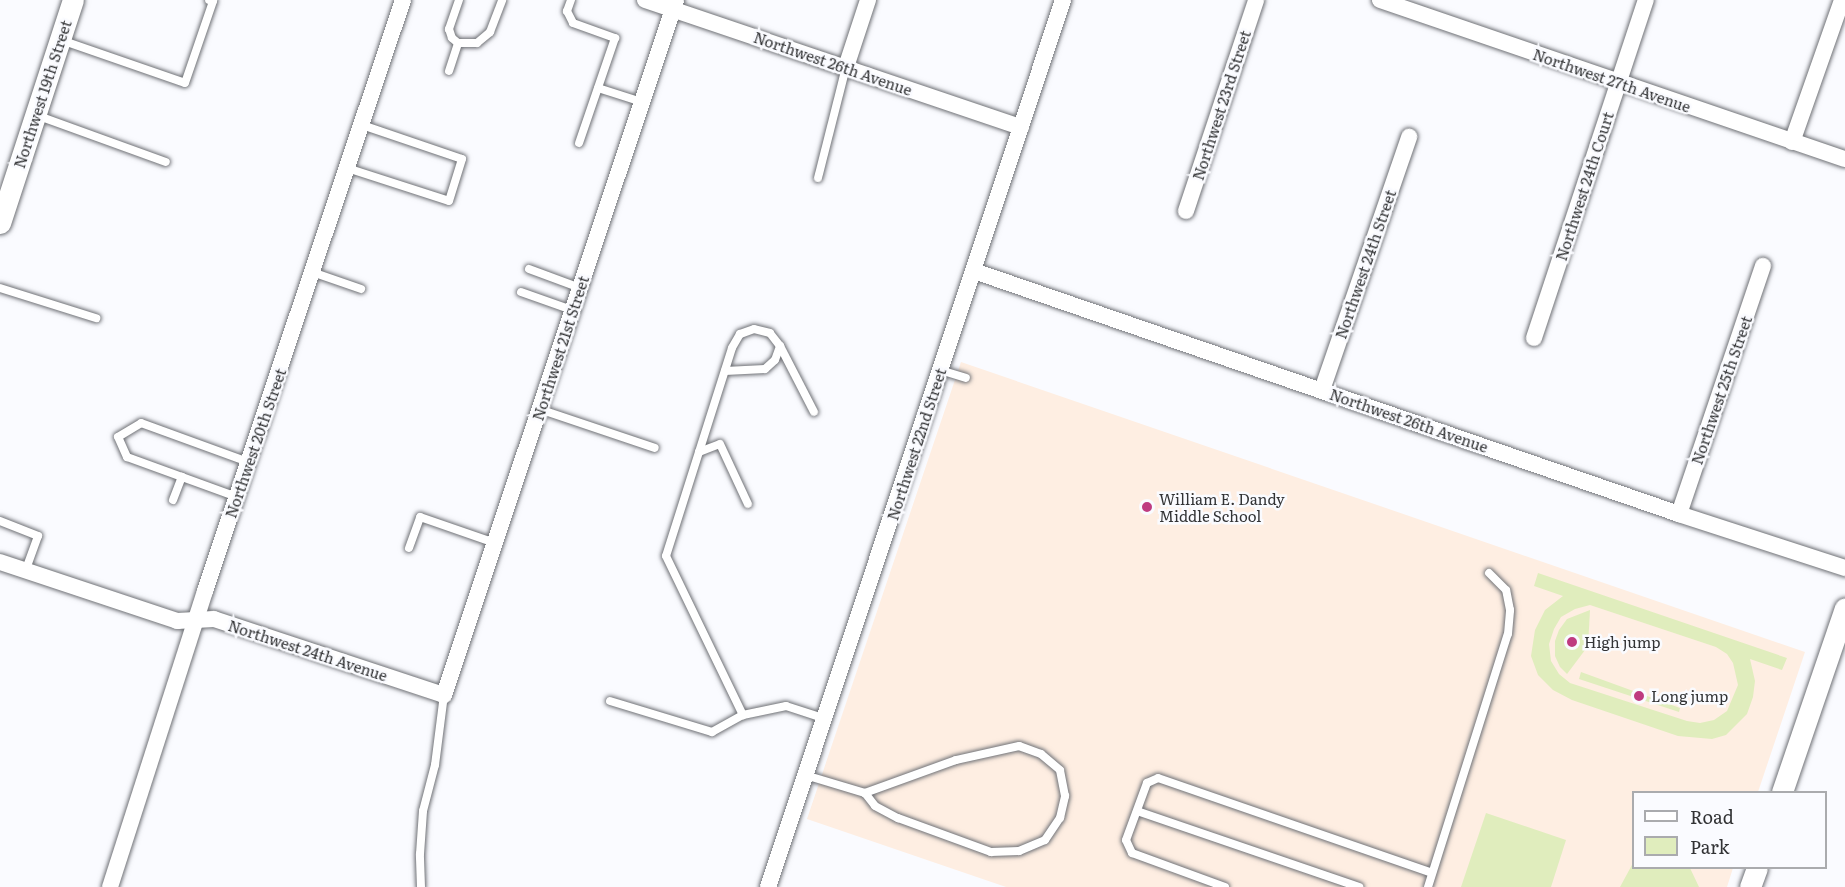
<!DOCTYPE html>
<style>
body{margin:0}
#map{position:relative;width:1845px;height:887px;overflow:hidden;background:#fafbff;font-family:Literata,serif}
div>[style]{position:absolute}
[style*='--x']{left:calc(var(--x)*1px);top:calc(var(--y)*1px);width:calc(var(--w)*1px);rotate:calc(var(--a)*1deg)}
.education>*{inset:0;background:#feeee2}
.green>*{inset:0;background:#e0edbd}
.roads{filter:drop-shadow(0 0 2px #6f7176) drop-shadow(0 0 2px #6f7176)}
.service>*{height:8px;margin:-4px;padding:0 4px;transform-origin:4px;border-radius:4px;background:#fff}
.minor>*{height:16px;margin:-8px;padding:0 8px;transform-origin:8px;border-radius:8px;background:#fff}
.tertiary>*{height:21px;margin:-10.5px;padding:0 10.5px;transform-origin:10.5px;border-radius:10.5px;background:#fff}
.dots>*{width:16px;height:16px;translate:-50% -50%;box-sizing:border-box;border:3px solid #fafbff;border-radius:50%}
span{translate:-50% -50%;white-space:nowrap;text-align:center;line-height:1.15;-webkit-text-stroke:5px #fafbff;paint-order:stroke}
.street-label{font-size:15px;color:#323335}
.poi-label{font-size:15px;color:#323335}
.left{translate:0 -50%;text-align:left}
.legend{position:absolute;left:1632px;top:791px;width:195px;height:78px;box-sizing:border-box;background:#fafbff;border:2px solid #aaabae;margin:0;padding:8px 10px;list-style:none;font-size:18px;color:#323335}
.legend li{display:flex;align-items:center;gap:12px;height:30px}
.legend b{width:30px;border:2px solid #aaabae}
</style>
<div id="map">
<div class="education">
<div style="clip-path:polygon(961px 362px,1805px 652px,1758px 792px,1634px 792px,1634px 868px,1733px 868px,1727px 887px,1006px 887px,807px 819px)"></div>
</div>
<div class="green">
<div style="clip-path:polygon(evenodd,1538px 573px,1787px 658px,1782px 670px,1750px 659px,1755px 681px,1753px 697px,1747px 714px,1726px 735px,1712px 739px,1678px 736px,1572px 700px,1553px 690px,1538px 675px,1531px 656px,1535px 630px,1545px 610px,1563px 596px,1534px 586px,1538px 573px,1590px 605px,1716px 647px,1727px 654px,1733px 663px,1738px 685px,1727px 711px,1714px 720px,1700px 723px,1687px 721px,1570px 683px,1559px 674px,1551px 661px,1549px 644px,1554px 629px,1561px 617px,1575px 609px,1590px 605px)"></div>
<div style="clip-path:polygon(1590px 610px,1588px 646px,1567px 674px,1560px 667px,1555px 656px,1555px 641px,1559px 630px,1567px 619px)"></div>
<div style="clip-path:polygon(1581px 672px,1680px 708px,1679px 712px,1579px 679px)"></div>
<div style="clip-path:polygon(1486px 813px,1566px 840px,1551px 887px,1461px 887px)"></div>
<div style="clip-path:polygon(1633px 863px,1634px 868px,1690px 868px,1699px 887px,1620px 887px)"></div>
</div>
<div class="roads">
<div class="service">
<div style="--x:459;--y:0;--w:31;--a:109"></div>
<div style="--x:449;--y:29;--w:9;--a:72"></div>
<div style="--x:452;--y:38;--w:8;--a:40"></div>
<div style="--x:458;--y:43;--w:19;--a:0"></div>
<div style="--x:477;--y:43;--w:17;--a:-40"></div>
<div style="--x:490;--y:32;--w:34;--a:-69"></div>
<div style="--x:571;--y:0;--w:12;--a:110"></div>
<div style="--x:567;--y:11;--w:13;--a:63"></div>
<div style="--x:573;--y:23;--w:45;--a:19.7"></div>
<div style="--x:615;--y:38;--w:111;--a:108.9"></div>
<div style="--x:61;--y:40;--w:131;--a:19.1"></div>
<div style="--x:185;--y:83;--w:87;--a:-71.1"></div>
<div style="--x:213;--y:1;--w:4;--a:-166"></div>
<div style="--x:449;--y:71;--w:29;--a:-72"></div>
<div style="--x:598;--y:88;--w:46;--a:17.7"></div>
<div style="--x:36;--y:115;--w:138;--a:19.9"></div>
<div style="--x:347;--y:168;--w:107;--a:17.9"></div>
<div style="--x:449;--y:201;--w:44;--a:-72.8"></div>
<div style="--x:462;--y:159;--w:106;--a:-161.2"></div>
<div style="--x:818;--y:178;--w:114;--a:-75.8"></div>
<div style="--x:529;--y:269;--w:54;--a:20.4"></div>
<div style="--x:312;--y:272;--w:52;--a:19.1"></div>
<div style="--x:0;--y:288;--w:101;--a:17.4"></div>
<div style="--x:521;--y:292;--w:54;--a:19.4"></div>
<div style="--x:780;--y:346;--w:74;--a:62.7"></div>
<div style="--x:940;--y:370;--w:27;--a:17"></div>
<div style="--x:725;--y:371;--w:40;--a:-2.9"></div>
<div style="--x:765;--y:369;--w:13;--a:-42"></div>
<div style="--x:775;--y:360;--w:15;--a:-70"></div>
<div style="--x:780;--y:346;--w:16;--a:-128"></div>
<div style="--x:770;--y:333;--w:16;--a:-166"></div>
<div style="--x:754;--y:329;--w:15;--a:160"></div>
<div style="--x:740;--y:334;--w:16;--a:120"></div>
<div style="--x:732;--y:348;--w:218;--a:107.6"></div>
<div style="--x:666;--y:556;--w:177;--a:64.2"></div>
<div style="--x:539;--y:409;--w:122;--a:18.6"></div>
<div style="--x:699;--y:452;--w:22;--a:-21"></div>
<div style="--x:720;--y:444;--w:66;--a:65"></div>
<div style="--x:237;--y:497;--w:117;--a:-160"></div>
<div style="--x:127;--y:457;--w:22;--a:-114"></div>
<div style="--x:118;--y:437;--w:27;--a:-31"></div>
<div style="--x:141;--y:423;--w:114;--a:20"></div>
<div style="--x:173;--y:500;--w:25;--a:-69"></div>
<div style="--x:0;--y:521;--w:41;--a:21.5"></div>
<div style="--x:38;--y:536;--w:37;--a:110"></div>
<div style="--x:409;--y:548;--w:33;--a:-70"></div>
<div style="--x:420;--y:517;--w:79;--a:19.1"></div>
<div style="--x:610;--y:701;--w:107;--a:16.9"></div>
<div style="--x:712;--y:732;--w:35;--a:-29"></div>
<div style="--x:743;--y:715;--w:44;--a:-11.8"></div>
<div style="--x:786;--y:706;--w:40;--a:18"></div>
<div style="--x:805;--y:775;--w:63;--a:16.7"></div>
<div style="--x:865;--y:793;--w:16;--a:52"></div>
<div style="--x:875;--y:806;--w:26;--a:28"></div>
<div style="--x:898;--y:818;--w:99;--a:20.1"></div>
<div style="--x:991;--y:852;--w:28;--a:-2"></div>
<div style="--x:1019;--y:851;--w:28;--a:-23"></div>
<div style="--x:1045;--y:840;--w:27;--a:-56"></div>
<div style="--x:1060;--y:818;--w:23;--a:-77"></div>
<div style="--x:1065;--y:796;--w:26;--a:-101"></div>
<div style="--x:1060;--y:770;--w:25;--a:-140"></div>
<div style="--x:1041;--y:754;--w:23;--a:-160"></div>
<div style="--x:1019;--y:746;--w:65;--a:167.5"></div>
<div style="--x:956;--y:760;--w:97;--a:160.1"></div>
<div style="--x:1137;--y:811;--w:235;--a:18.9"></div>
<div style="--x:421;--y:887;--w:33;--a:-92"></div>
<div style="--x:420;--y:854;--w:43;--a:-86"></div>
<div style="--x:423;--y:811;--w:48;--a:-75.4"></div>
<div style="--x:435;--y:765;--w:71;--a:-82.7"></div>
<div style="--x:1225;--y:887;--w:99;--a:-159.9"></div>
<div style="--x:1132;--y:853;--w:14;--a:-115"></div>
<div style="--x:1126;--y:840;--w:61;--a:-69.8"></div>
<div style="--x:1147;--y:783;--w:12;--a:-24"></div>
<div style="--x:1158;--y:778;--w:290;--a:19.1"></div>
<div style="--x:1428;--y:887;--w:265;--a:-72.5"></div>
<div style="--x:1508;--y:634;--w:24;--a:-85"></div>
<div style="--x:1510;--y:610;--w:20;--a:-101"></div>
<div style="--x:1506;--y:590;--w:24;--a:-135"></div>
</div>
<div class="minor">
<div style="--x:645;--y:0;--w:397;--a:18.7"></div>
<div style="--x:1380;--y:0;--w:491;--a:18.9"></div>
<div style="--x:846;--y:67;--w:71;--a:-71.8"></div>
<div style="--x:1792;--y:142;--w:151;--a:-70.6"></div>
<div style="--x:1186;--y:211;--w:222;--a:-71.6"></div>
<div style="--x:974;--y:271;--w:746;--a:19.02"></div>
<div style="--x:1679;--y:514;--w:175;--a:18"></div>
<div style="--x:1534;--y:338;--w:356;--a:-71.7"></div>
<div style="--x:1322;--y:390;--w:268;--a:-71"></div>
<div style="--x:1679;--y:514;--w:262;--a:-71.3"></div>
<div style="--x:0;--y:562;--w:187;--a:18.4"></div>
<div style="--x:177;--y:621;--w:37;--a:-3"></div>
<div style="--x:214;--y:619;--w:242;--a:18.3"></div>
<div style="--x:444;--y:695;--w:733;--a:-71.54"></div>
<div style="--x:110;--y:887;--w:311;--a:-72.2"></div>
<div style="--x:205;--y:591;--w:623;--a:-71.48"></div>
<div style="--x:768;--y:887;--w:935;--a:-71.6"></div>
</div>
<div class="tertiary">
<div style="--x:0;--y:223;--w:235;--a:-71.9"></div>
<div style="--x:1782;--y:792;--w:194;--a:-71.1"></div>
<div style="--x:1750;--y:887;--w:20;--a:-70"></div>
</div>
</div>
<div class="dots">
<div style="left:1147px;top:507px;background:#bf3b80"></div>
<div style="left:1572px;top:642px;background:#bf3b80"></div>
<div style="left:1639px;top:696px;background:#bf3b80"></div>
</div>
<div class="street-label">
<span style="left:833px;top:63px;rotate:19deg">Northwest 26th Avenue</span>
<span style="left:1612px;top:80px;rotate:19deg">Northwest 27th Avenue</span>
<span style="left:42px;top:94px;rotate:-72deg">Northwest 19th Street</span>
<span style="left:1221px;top:105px;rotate:-72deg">Northwest 23rd Street</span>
<span style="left:1584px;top:186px;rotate:-72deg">Northwest 24th Court</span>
<span style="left:1365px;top:264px;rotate:-71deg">Northwest 24th Street</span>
<span style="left:560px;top:348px;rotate:-72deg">Northwest 21st Street</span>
<span style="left:1721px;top:390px;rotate:-71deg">Northwest 25th Street</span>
<span style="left:1409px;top:420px;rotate:19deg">Northwest 26th Avenue</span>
<span style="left:255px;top:443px;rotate:-71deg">Northwest 20th Street</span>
<span style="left:916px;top:444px;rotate:-72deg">Northwest 22nd Street</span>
<span style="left:308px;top:650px;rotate:18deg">Northwest 24th Avenue</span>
</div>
<div class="poi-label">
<span class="left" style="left:1159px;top:507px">William E. Dandy<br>Middle School</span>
<span class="left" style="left:1584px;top:642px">High jump</span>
<span class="left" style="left:1651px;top:696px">Long jump</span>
</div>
<ul class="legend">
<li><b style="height:8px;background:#fff"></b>Road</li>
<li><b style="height:16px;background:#e0edbd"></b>Park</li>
</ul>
</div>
